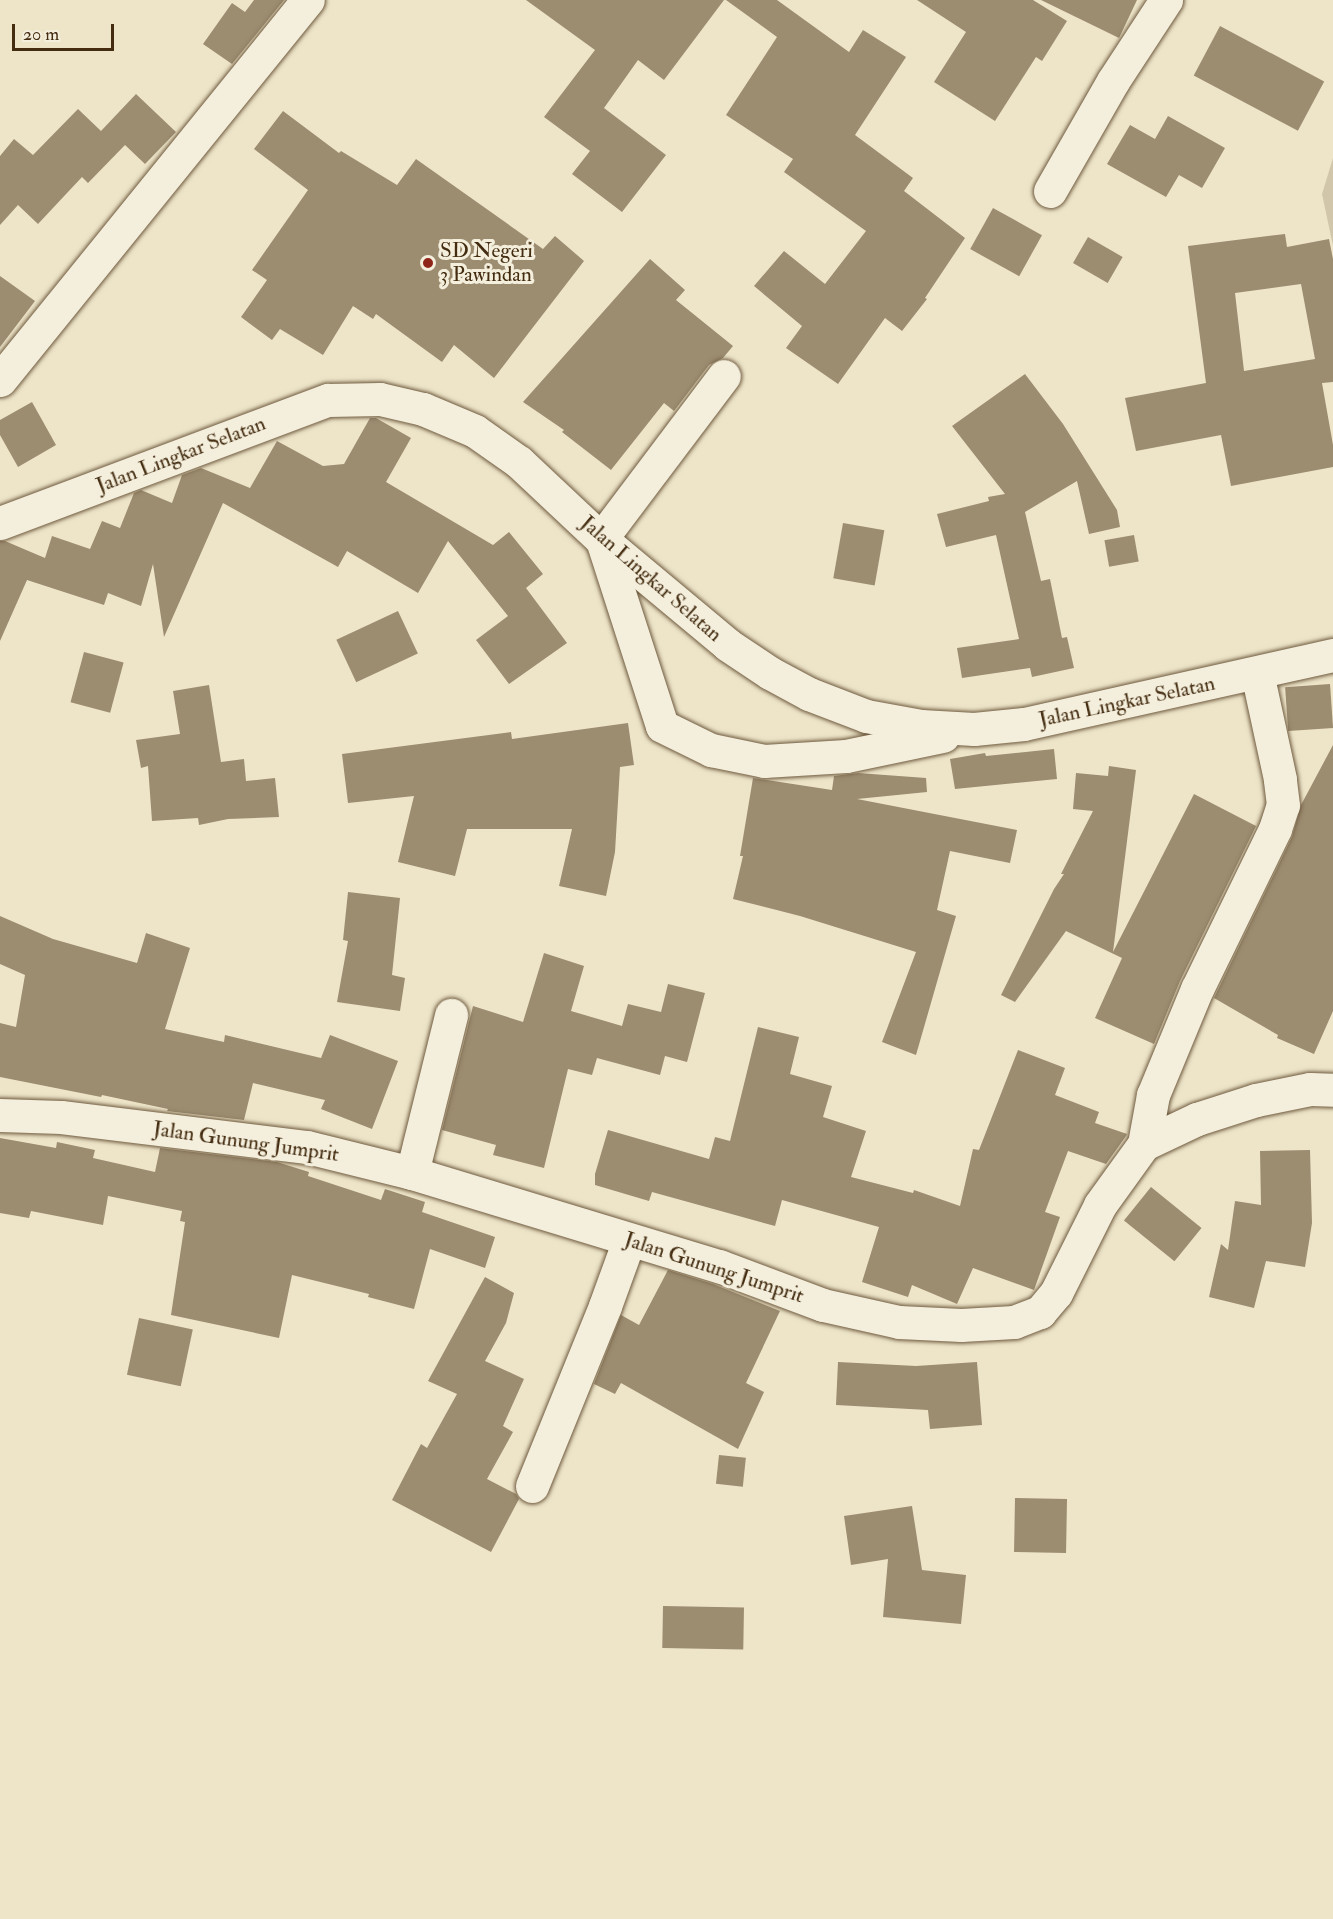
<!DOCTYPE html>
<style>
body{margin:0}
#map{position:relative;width:1333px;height:1919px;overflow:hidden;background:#eee5c9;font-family:"IM FELL Double Pica",serif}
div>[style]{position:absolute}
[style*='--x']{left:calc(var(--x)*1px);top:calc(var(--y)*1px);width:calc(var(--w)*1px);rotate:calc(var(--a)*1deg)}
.green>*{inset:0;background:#d1c6aa}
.building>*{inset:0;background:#9c8c70;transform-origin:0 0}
.roads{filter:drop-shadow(0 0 2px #6e5a3e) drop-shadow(0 0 2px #6e5a3e)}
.street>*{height:33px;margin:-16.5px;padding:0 16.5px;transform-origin:16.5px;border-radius:16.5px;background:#f4eedc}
.secondary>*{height:33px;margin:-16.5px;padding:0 16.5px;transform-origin:16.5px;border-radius:16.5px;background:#f4eedc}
.dots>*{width:16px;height:16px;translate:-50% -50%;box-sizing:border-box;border:3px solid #f4eedc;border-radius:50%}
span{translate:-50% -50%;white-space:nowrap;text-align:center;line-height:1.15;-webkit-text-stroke:6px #f4eedc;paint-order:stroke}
.poi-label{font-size:21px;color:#432c10}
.left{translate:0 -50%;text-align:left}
.street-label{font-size:21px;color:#432c10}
.scale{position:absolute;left:12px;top:24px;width:102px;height:27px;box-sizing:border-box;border:3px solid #432c10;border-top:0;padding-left:8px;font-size:18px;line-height:21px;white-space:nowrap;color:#432c10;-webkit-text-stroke:4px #f4eedc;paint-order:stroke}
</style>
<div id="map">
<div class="green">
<div style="clip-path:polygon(1333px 158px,1333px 246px,1322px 194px)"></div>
</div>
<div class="building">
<div style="clip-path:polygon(254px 0,284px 0,232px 64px,203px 44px,232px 3px,245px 12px)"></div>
<div style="clip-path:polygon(526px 0,724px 0,664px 80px,638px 60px,604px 108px,666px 155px,622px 212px,572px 174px,590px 151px,544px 117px,595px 50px)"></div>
<div style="clip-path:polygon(726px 0,777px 0,849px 52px,863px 30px,906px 57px,855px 135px,913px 178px,904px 191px,965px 238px,925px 298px,927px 299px,902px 331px,885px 318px,838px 384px,786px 348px,802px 326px,754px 286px,784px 251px,825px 284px,866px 231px,784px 172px,793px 159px,726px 115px,777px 37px)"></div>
<div style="clip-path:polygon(917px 0,1033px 0,1067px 21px,1042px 61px,1036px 57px,995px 121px,934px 82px,966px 32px)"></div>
<div style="clip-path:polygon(1041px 0,1137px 0,1119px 38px)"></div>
<div style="left:1220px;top:26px;width:118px;height:56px;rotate:28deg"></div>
<div style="clip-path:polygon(136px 94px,176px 132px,145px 164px,125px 145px,88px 183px,82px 177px,38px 224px,18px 205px,0 225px,0 156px,14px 139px,33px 155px,78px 109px,101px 131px)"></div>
<div style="clip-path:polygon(283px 111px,339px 153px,341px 151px,397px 185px,416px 159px,543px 249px,555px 236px,584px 261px,494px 378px,454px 345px,442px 362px,376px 314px,373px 319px,353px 306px,323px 355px,280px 329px,272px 340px,241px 317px,267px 280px,252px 270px,308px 190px,254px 149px)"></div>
<div style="clip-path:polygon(1168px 116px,1225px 148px,1202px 188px,1179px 175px,1166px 197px,1107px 164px,1130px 125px,1155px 139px)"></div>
<div style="left:993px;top:208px;width:56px;height:47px;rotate:29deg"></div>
<div style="clip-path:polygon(evenodd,1285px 234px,1287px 247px,1329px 239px,1333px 259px,1333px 382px,1322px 383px,1333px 445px,1333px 467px,1231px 486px,1221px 435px,1136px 451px,1125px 398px,1206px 383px,1188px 246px,1285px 234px,1301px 284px,1315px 359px,1244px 371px,1235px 293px,1301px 284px)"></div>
<div style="left:1088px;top:237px;width:40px;height:30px;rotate:30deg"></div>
<div style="clip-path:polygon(650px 259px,685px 290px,676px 300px,733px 346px,723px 358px,709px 365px,674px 411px,664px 403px,611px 470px,562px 432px,564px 430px,523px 402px)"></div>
<div style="clip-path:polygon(0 276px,35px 301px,0 347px)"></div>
<div style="clip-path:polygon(1025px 374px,1063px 424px,1117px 510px,1120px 527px,1089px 534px,1077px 481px,1025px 512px,1041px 581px,1050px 579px,1062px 638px,1067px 637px,1074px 668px,1032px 677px,1030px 668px,962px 678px,957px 648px,1019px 639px,996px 535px,946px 547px,937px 514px,989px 501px,988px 497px,1005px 494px,952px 426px)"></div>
<div style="clip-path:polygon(32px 402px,56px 445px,18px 467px,0 435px,0 420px)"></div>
<div style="clip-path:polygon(370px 418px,376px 418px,411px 438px,386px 482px,493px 545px,509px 532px,543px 574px,526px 588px,567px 643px,509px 684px,476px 640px,508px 616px,448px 541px,418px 593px,347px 551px,338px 567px,223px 503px,164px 637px,153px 564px,141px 606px,108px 593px,104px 605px,27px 580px,0 641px,0 541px,5px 541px,45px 558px,52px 536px,90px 549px,102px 521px,120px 528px,134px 493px,141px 490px,172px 503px,182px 475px,201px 468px,250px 488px,277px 441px,323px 466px,344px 464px)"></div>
<div style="left:843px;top:523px;width:42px;height:56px;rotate:10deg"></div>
<div style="left:1134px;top:535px;width:27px;height:30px;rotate:80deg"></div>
<div style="left:398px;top:611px;width:47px;height:68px;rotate:65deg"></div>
<div style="left:84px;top:652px;width:41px;height:52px;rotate:15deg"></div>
<div style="left:1330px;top:684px;width:44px;height:45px;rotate:86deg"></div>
<div style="clip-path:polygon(209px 685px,221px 762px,244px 759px,246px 781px,275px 778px,279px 817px,228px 819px,199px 825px,198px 818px,152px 821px,148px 766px,141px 768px,136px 740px,180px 734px,173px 691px)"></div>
<div style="clip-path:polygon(628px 723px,634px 765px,620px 767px,615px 852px,606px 896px,559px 886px,572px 829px,467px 829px,455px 876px,398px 862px,414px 796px,348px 803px,342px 754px,511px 732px,512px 739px)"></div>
<div style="clip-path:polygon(1333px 745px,1333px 1011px,1314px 1054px,1277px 1038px,1278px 1035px,1214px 998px,1292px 837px,1301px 805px)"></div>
<div style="clip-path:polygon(1054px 749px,1057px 779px,955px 789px,950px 759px,985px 753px,986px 756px)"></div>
<div style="clip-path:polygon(1109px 766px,1136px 770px,1113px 952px,1194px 794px,1256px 826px,1180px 981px,1154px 1044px,1095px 1018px,1122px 958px,1066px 931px,1015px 1002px,1001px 995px,1054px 889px,1064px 874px,1061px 874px,1093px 811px,1073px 809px,1076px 773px,1108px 776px)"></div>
<div style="clip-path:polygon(858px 773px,926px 778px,927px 792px,857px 799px,1017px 830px,1010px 863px,950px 851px,937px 910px,956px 916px,916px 1055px,882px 1042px,916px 952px,800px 916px,733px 899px,743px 856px,740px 856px,753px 778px,832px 790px,834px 776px)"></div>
<div style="clip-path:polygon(348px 892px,400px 898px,392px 975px,405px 978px,400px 1011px,337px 1002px,348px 941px,343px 940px)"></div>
<div style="clip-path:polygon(0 916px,53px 939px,137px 963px,146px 933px,190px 948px,165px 1029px,224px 1042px,225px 1035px,321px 1058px,330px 1035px,398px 1061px,372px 1129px,321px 1109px,325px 1100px,253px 1083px,244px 1120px,167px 1111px,168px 1109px,102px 1095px,101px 1097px,0 1077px,0 1023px,16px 1027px,25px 975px,0 964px)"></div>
<div style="clip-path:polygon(544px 953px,584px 966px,571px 1011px,622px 1026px,628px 1004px,661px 1012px,668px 984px,705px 993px,687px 1062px,665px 1056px,660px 1075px,597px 1058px,592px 1075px,568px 1069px,544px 1168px,493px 1155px,496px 1145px,442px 1130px,473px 1006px,523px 1022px)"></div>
<div style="clip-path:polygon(758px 1027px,799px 1037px,790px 1074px,832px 1086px,823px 1117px,866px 1131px,851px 1177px,913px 1193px,914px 1190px,960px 1206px,973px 1149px,979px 1150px,1018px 1050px,1065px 1068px,1055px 1095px,1099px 1112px,1095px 1123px,1127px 1134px,1126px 1136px,1106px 1164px,1068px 1151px,1045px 1212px,1060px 1217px,1034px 1290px,973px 1268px,957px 1304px,912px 1285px,908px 1297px,862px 1282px,879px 1227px,782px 1200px,775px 1226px,652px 1192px,649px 1201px,595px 1185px,595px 1174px,608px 1130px,709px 1159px,715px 1137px,730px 1141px)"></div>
<div style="clip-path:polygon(0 1138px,56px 1148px,57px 1142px,95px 1150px,93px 1158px,155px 1172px,160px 1148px,277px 1162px,309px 1172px,308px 1176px,381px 1200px,385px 1189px,425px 1202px,422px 1212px,495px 1237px,485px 1268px,430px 1249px,414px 1309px,368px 1297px,369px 1294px,292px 1275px,279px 1338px,171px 1315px,185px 1222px,180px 1221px,182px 1211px,108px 1196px,103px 1225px,31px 1211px,29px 1218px,0 1213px)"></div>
<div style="clip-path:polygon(1310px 1150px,1312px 1223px,1305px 1267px,1266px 1261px,1254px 1308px,1209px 1297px,1221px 1244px,1228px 1250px,1235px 1201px,1261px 1205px,1260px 1151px)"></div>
<div style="left:1151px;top:1187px;width:65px;height:43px;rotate:39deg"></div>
<div style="clip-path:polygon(668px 1270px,713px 1284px,780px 1311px,746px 1383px,764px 1392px,738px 1449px,621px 1383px,615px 1394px,594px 1384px,621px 1315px,639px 1325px)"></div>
<div style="clip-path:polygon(485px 1277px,514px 1293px,506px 1323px,485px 1361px,524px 1379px,503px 1426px,513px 1432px,487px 1479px,516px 1494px,519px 1499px,491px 1552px,392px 1500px,421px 1444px,427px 1448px,457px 1394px,428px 1381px)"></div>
<div style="left:139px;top:1318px;width:55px;height:58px;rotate:12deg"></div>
<div style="clip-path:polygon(838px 1362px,916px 1366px,977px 1362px,982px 1425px,930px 1429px,928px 1410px,836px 1405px)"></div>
<div style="left:719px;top:1455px;width:27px;height:29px;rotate:6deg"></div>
<div style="left:1015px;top:1498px;width:52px;height:54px;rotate:1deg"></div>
<div style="clip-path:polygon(912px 1506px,922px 1570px,966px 1575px,961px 1624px,883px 1617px,888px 1559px,851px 1565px,844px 1516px)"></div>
<div style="left:663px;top:1606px;width:81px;height:42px;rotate:1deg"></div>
</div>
<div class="roads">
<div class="street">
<div style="--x:1050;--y:191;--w:127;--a:-60.2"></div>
<div style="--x:1113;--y:81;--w:97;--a:-56.8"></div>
<div style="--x:0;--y:380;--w:489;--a:-51"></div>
<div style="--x:601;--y:539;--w:204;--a:-53"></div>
<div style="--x:0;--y:1115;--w:61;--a:1.9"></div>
<div style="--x:61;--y:1117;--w:248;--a:7"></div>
<div style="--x:307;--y:1147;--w:108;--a:13.9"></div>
<div style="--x:412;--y:1173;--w:321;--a:16.9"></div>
<div style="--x:719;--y:1266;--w:111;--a:20.6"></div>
<div style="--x:823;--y:1305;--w:78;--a:12.6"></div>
<div style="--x:899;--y:1322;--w:62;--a:2.8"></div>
<div style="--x:961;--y:1325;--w:53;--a:-3.2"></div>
<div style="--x:1014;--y:1322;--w:28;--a:-21"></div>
<div style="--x:1040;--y:1312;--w:25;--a:-50"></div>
<div style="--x:1056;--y:1293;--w:98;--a:-63.4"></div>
<div style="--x:1100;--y:1205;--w:75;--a:-54.2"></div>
<div style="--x:1144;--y:1144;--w:59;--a:-25.3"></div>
<div style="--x:1197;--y:1119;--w:62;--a:-17.9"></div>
<div style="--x:1256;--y:1100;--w:55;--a:-11.5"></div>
<div style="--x:1310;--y:1089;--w:23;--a:2"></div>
<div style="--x:1144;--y:1144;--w:50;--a:-79.6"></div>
<div style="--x:1153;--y:1095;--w:115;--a:-67.5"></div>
<div style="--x:1197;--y:989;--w:178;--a:-64"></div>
<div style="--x:1275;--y:829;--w:25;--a:-72"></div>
<div style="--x:1283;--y:805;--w:26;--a:-97"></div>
<div style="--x:1280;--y:779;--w:108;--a:-102.2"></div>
<div style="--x:412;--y:1173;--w:163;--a:-76.1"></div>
<div style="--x:532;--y:1486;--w:194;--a:-67.9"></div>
<div style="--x:605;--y:1306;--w:70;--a:-70"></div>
</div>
<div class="secondary">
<div style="--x:0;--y:523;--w:350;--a:-20.6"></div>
<div style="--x:328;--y:400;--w:52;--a:-1.1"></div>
<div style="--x:380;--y:399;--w:44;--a:13.1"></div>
<div style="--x:423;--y:409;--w:56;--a:22.9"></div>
<div style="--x:475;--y:431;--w:54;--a:35.2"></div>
<div style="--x:519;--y:462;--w:112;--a:43.2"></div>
<div style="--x:601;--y:539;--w:165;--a:39.8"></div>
<div style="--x:728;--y:645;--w:50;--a:33.7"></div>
<div style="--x:770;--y:673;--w:44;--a:28.3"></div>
<div style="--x:809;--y:694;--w:61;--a:21.1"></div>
<div style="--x:866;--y:716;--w:56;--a:10.3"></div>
<div style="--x:921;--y:726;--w:53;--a:3.2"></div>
<div style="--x:974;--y:729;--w:50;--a:-5.7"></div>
<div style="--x:1024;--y:724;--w:317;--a:-12.6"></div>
<div style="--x:602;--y:540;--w:195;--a:72.1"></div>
<div style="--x:662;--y:726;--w:55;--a:26.1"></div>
<div style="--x:711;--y:750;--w:54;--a:11.7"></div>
<div style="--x:764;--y:761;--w:82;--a:-3.5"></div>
<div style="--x:846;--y:756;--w:99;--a:-11.7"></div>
</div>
</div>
<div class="dots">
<div style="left:428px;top:263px;background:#8f2418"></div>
</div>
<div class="poi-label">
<span class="left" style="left:440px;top:263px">SD Negeri<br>3 Pawindan</span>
</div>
<div class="street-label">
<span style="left:181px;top:455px;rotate:-21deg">Jalan Lingkar Selatan</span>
<span style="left:651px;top:579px;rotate:41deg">Jalan Lingkar Selatan</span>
<span style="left:1127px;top:702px;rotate:-12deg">Jalan Lingkar Selatan</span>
<span style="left:246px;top:1142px;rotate:8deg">Jalan Gunung Jumprit</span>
<span style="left:714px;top:1268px;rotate:18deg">Jalan Gunung Jumprit</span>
</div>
<div class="scale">20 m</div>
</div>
